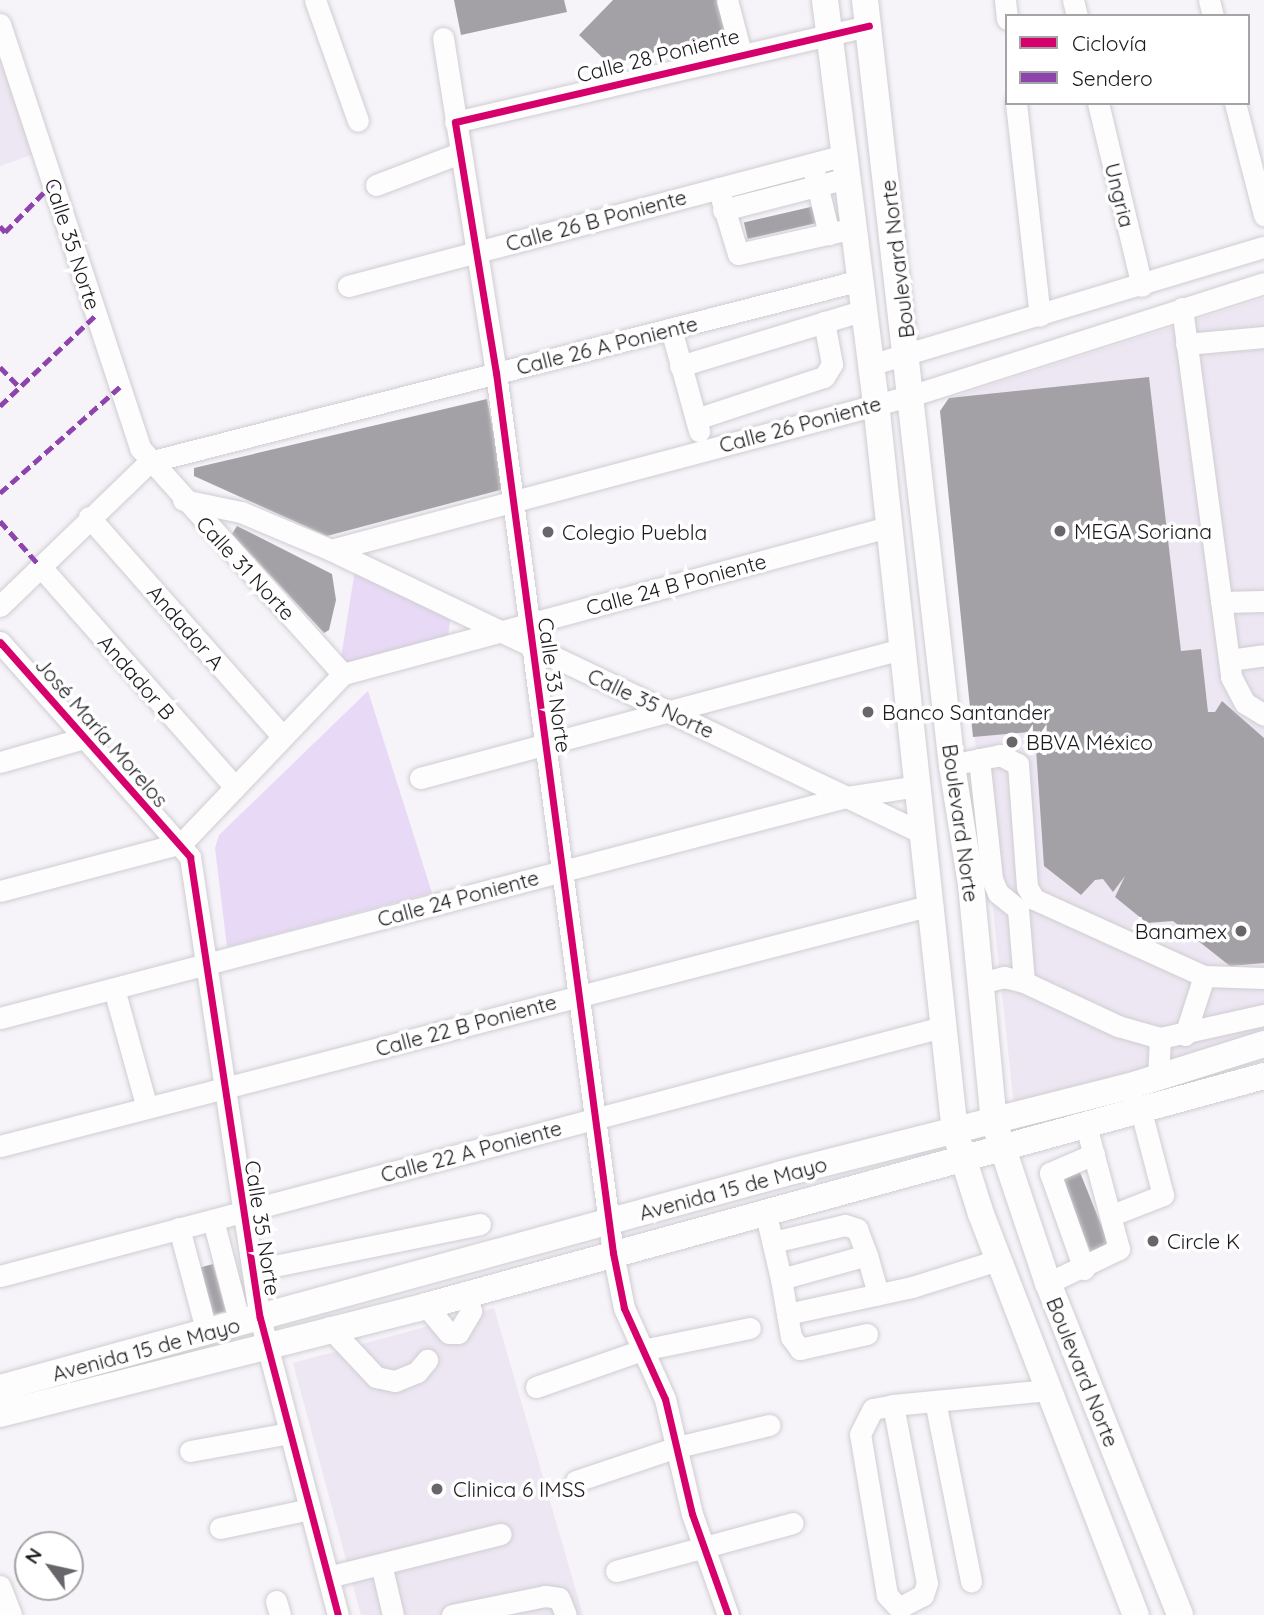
<!DOCTYPE html>
<meta charset="utf-8">
<style>
body{margin:0}
#map{position:relative;width:1264px;height:1615px;overflow:hidden;background:#f6f3f9;font-family:Quicksand,sans-serif}
div>[style]{position:absolute}
[style*='--x']{left:calc(var(--x)*1px);top:calc(var(--y)*1px);width:calc(var(--w)*1px);rotate:calc(var(--a)*1deg)}
.built>*{inset:0;background:#ede7f3}
.green>*{inset:0;background:#e8daf6}
.building>*{inset:0;background:#a4a1a6;transform-origin:0 0}
.roads{filter:drop-shadow(0 0 2px #cfcdd1) drop-shadow(0 0 2px #cfcdd1)}
.minor>*{height:21px;margin:-10.5px;padding:0 10.5px;transform-origin:10.5px;border-radius:10.5px;background:#fefdfe}
.major>*{height:26px;margin:-13px;padding:0 13px;transform-origin:13px;border-radius:13px;background:#fefdfe}
.quiet>*{height:5px;margin-top:-2.5px;transform-origin:0;background:repeating-linear-gradient(90deg,#8e44ad 0 10px,transparent 0 15px)}
.cycleway>*{height:7px;margin:-3.5px;padding:0 3.5px;transform-origin:3.5px;border-radius:3.5px;background:#d6006c}
.dots>*{width:19px;height:19px;translate:-50% -50%;box-sizing:border-box;border:4px solid #fff;border-radius:50%}
span{translate:-50% -50%;white-space:nowrap;text-align:center;line-height:1.15;-webkit-text-stroke:7px #fff;paint-order:stroke}
.street-label{font-size:21px;color:#1c1a1e}
.poi-label{font-size:21px;color:#1c1a1e}
.left{translate:0 -50%;text-align:left}
.right{translate:-100% -50%;text-align:right}
.legend{position:absolute;left:1005px;top:14px;width:245px;height:91px;box-sizing:border-box;background:#fff;border:2px solid #a4a3a5;margin:0;padding:9px 12px;list-style:none;font-size:21px;color:#1c1a1e}
.legend li{display:flex;align-items:center;gap:14px;height:35px}
.legend b{width:35px;border:2px solid #a4a3a5}
.north{position:absolute;left:14px;top:1531px;width:70px;height:70px;box-sizing:border-box;background:#fff;border:2px solid #a4a3a5;border-radius:50%;rotate:303deg;font-size:19px;font-weight:700;line-height:28px;text-align:center;color:#1c1a1e}
.north::after{content:'';display:block;margin:auto;width:24px;height:32px;background:#68666b;clip-path:polygon(50% 0,100% 100%,50% 72%,0 100%)}
</style>
<div id="map">
<div class="built">
<i style="clip-path:polygon(0 49px,34px 154px,0 166px)"></i>
<i style="clip-path:polygon(1264px 298px,1264px 1031px,1014px 1107px,940px 411px,949px 398px)"></i>
<i style="clip-path:polygon(494px 1308px,583px 1615px,361px 1615px,293px 1363px)"></i>
</div>
<div class="green">
<i style="clip-path:polygon(355px 570px,450px 620px,448px 638px,353px 665px,341px 658px)"></i>
<i style="clip-path:polygon(368px 691px,432px 893px,227px 947px,215px 848px,219px 835px)"></i>
</div>
<div class="building">
<i style="clip-path:polygon(454px 0,564px 0,567px 12px,461px 35px)"></i>
<i style="clip-path:polygon(613px 0,722px 0,731px 36px,609px 64px,579px 35px)"></i>
<i style="left:815px;top:206px;width:17px;height:73px;rotate:77deg"></i>
<i style="clip-path:polygon(1149px 377px,1181px 651px,1201px 649px,1208px 712px,1215px 712px,1222px 701px,1264px 738px,1264px 963px,1230px 966px,1173px 921px,1147px 923px,1115px 897px,1125px 876px,1113px 892px,1103px 879px,1095px 880px,1081px 895px,1044px 866px,1036px 749px,1042px 748px,1040px 731px,973px 737px,940px 411px,949px 398px)"></i>
<i style="clip-path:polygon(487px 399px,504px 489px,327px 536px,194px 476px,194px 468px)"></i>
<i style="clip-path:polygon(237px 526px,332px 574px,336px 600px,329px 630px,324px 633px,232px 534px)"></i>
<i style="left:1079px;top:1170px;width:90px;height:20px;rotate:68deg"></i>
<i style="left:213px;top:1264px;width:49px;height:15px;rotate:75deg"></i>
</div>
<div class="roads">
<div class="minor">
<i style="--x:315;--y:0;--w:128;--a:70.4"></i>
<i style="--x:727;--y:0;--w:55;--a:75.2"></i>
<i style="--x:1005;--y:0;--w:19;--a:84"></i>
<i style="--x:1073;--y:0;--w:16;--a:76"></i>
<i style="--x:1209;--y:0;--w:16;--a:76"></i>
<i style="--x:0;--y:24;--w:447;--a:71.7"></i>
<i style="--x:140;--y:448;--w:304;--a:48.1"></i>
<i style="--x:443;--y:38;--w:339;--a:81"></i>
<i style="--x:496;--y:373;--w:888;--a:82.43"></i>
<i style="--x:613;--y:1253;--w:56;--a:78.7"></i>
<i style="--x:624;--y:1308;--w:100;--a:65.7"></i>
<i style="--x:665;--y:1399;--w:118;--a:76.8"></i>
<i style="--x:692;--y:1514;--w:107;--a:70.4"></i>
<i style="--x:1016;--y:103;--w:214;--a:83.6"></i>
<i style="--x:1098;--y:103;--w:188;--a:76.5"></i>
<i style="--x:1235;--y:103;--w:116;--a:75.5"></i>
<i style="--x:455;--y:122;--w:425;--a:-13.1"></i>
<i style="--x:814;--y:172;--w:64;--a:76.4"></i>
<i style="--x:376;--y:185;--w:90;--a:-20.9"></i>
<i style="--x:718;--y:188;--w:69;--a:73.1"></i>
<i style="--x:738;--y:254;--w:119;--a:-12.6"></i>
<i style="--x:723;--y:210;--w:129;--a:-14.4"></i>
<i style="--x:348;--y:286;--w:514;--a:-14.77"></i>
<i style="--x:1182;--y:308;--w:372;--a:82.4"></i>
<i style="--x:1231;--y:677;--w:30;--a:62"></i>
<i style="--x:1245;--y:703;--w:22;--a:32"></i>
<i style="--x:671;--y:329;--w:106;--a:74.6"></i>
<i style="--x:1186;--y:344;--w:78;--a:-5.1"></i>
<i style="--x:870;--y:365;--w:411;--a:-16.7"></i>
<i style="--x:680;--y:366;--w:192;--a:-16.9"></i>
<i style="--x:696;--y:419;--w:135;--a:-18.2"></i>
<i style="--x:824;--y:377;--w:15;--a:-58"></i>
<i style="--x:832;--y:364;--w:43;--a:-100.8"></i>
<i style="--x:183;--y:500;--w:59;--a:11.7"></i>
<i style="--x:241;--y:512;--w:98;--a:22.9"></i>
<i style="--x:331;--y:550;--w:657;--a:25.59"></i>
<i style="--x:89;--y:517;--w:293;--a:48.6"></i>
<i style="--x:331;--y:550;--w:602;--a:-14.91"></i>
<i style="--x:913;--y:395;--w:368;--a:-17.7"></i>
<i style="--x:40;--y:566;--w:295;--a:48.6"></i>
<i style="--x:1221;--y:602;--w:43;--a:-1.3"></i>
<i style="--x:0;--y:606;--w:207;--a:-44"></i>
<i style="--x:149;--y:462;--w:735;--a:-14.34"></i>
<i style="--x:0;--y:642;--w:287;--a:48.5"></i>
<i style="--x:190;--y:857;--w:466;--a:81.4"></i>
<i style="--x:260;--y:1318;--w:307;--a:75.3"></i>
<i style="--x:1230;--y:660;--w:34;--a:-8"></i>
<i style="--x:343;--y:674;--w:564;--a:-15.09"></i>
<i style="--x:979;--y:759;--w:121;--a:83.8"></i>
<i style="--x:992;--y:879;--w:15;--a:67"></i>
<i style="--x:998;--y:893;--w:26;--a:39"></i>
<i style="--x:1018;--y:909;--w:73;--a:85.3"></i>
<i style="--x:1024;--y:982;--w:104;--a:25.1"></i>
<i style="--x:1118;--y:1026;--w:44;--a:15.9"></i>
<i style="--x:1160;--y:1038;--w:107;--a:-12.5"></i>
<i style="--x:0;--y:762;--w:87;--a:-15.9"></i>
<i style="--x:965;--y:762;--w:36;--a:-11"></i>
<i style="--x:1000;--y:755;--w:20;--a:27"></i>
<i style="--x:1018;--y:764;--w:123;--a:85.8"></i>
<i style="--x:1027;--y:887;--w:14;--a:60"></i>
<i style="--x:1034;--y:899;--w:187;--a:24.4"></i>
<i style="--x:1204;--y:976;--w:60;--a:1.9"></i>
<i style="--x:420;--y:778;--w:499;--a:-15"></i>
<i style="--x:0;--y:891;--w:188;--a:-14.8"></i>
<i style="--x:182;--y:843;--w:233;--a:-46.4"></i>
<i style="--x:980;--y:983;--w:25;--a:-14"></i>
<i style="--x:1004;--y:977;--w:21;--a:14"></i>
<i style="--x:114;--y:989;--w:123;--a:74.5"></i>
<i style="--x:0;--y:1018;--w:874;--a:-14.64"></i>
<i style="--x:846;--y:797;--w:73;--a:-8.7"></i>
<i style="--x:1185;--y:1035;--w:62;--a:-72.1"></i>
<i style="--x:1158;--y:1078;--w:40;--a:-87.1"></i>
<i style="--x:0;--y:1146;--w:963;--a:-14.5"></i>
<i style="--x:766;--y:1215;--w:66;--a:76.8"></i>
<i style="--x:1112;--y:1215;--w:55;--a:-21.4"></i>
<i style="--x:1163;--y:1195;--w:87;--a:-104.7"></i>
<i style="--x:213;--y:1220;--w:107;--a:75.4"></i>
<i style="--x:179;--y:1228;--w:109;--a:75.1"></i>
<i style="--x:773;--y:1242;--w:74;--a:-13.3"></i>
<i style="--x:845;--y:1225;--w:13;--a:18"></i>
<i style="--x:857;--y:1229;--w:28;--a:69"></i>
<i style="--x:279;--y:1265;--w:205;--a:-11.5"></i>
<i style="--x:1084;--y:1269;--w:102;--a:-109.5"></i>
<i style="--x:1050;--y:1173;--w:48;--a:-23.4"></i>
<i style="--x:0;--y:1276;--w:974;--a:-14.81"></i>
<i style="--x:1048;--y:1283;--w:79;--a:-25.6"></i>
<i style="--x:1119;--y:1249;--w:127;--a:-105"></i>
<i style="--x:426;--y:1306;--w:35;--a:50"></i>
<i style="--x:449;--y:1333;--w:9;--a:0"></i>
<i style="--x:458;--y:1333;--w:26;--a:-59"></i>
<i style="--x:787;--y:1314;--w:128;--a:-12.2"></i>
<i style="--x:912;--y:1287;--w:90;--a:-17.4"></i>
<i style="--x:329;--y:1327;--w:69;--a:46.8"></i>
<i style="--x:376;--y:1377;--w:19;--a:12"></i>
<i style="--x:395;--y:1381;--w:24;--a:-22"></i>
<i style="--x:417;--y:1372;--w:16;--a:-50"></i>
<i style="--x:867;--y:1334;--w:69;--a:167.4"></i>
<i style="--x:800;--y:1349;--w:15;--a:-127"></i>
<i style="--x:791;--y:1337;--w:59;--a:-99.8"></i>
<i style="--x:781;--y:1279;--w:89;--a:-15.6"></i>
<i style="--x:867;--y:1255;--w:41;--a:74.2"></i>
<i style="--x:536;--y:1387;--w:112;--a:-19.2"></i>
<i style="--x:642;--y:1350;--w:110;--a:-11.5"></i>
<i style="--x:935;--y:1401;--w:184;--a:78.7"></i>
<i style="--x:893;--y:1405;--w:181;--a:79.2"></i>
<i style="--x:927;--y:1583;--w:13;--a:108"></i>
<i style="--x:923;--y:1595;--w:27;--a:152"></i>
<i style="--x:899;--y:1608;--w:18;--a:-133"></i>
<i style="--x:887;--y:1595;--w:163;--a:-99.5"></i>
<i style="--x:860;--y:1434;--w:28;--a:-63"></i>
<i style="--x:873;--y:1409;--w:20;--a:-11"></i>
<i style="--x:893;--y:1405;--w:156;--a:-5.5"></i>
<i style="--x:190;--y:1451;--w:102;--a:-10.2"></i>
<i style="--x:576;--y:1481;--w:107;--a:-18.6"></i>
<i style="--x:677;--y:1447;--w:95;--a:-13.4"></i>
<i style="--x:220;--y:1528;--w:92;--a:-11.9"></i>
<i style="--x:381;--y:1564;--w:52;--a:76.8"></i>
<i style="--x:616;--y:1571;--w:183;--a:-15.2"></i>
<i style="--x:328;--y:1577;--w:178;--a:-14"></i>
<i style="--x:0;--y:1586;--w:31;--a:69"></i>
<i style="--x:276;--y:1601;--w:15;--a:74"></i>
<i style="--x:452;--y:1615;--w:95;--a:-11.5"></i>
<i style="--x:545;--y:1596;--w:14;--a:8"></i>
<i style="--x:559;--y:1598;--w:18;--a:68"></i>
</div>
<div class="major">
<i style="--x:825;--y:0;--w:406;--a:82.8"></i>
<i style="--x:876;--y:403;--w:733;--a:83.82"></i>
<i style="--x:955;--y:1132;--w:86;--a:72.4"></i>
<i style="--x:981;--y:1214;--w:430;--a:68.9"></i>
<i style="--x:865;--y:0;--w:771;--a:83.52"></i>
<i style="--x:952;--y:766;--w:120;--a:80.9"></i>
<i style="--x:971;--y:884;--w:239;--a:84.5"></i>
<i style="--x:994;--y:1122;--w:170;--a:71.5"></i>
<i style="--x:1048;--y:1283;--w:357;--a:68.3"></i>
<i style="--x:0;--y:1388;--w:811;--a:-15.3"></i>
<i style="--x:782;--y:1174;--w:366;--a:-14.2"></i>
<i style="--x:1137;--y:1084;--w:133;--a:-17.5"></i>
<i style="--x:0;--y:1414;--w:439;--a:-14.2"></i>
<i style="--x:426;--y:1306;--w:869;--a:-15.35"></i>
</div>
</div>
<div class="quiet">
<i style="--x:0;--y:226;--w:8;--a:50"></i>
<i style="--x:5;--y:232;--w:69;--a:-45.6"></i>
<i style="--x:0;--y:367;--w:29;--a:46"></i>
<i style="--x:0;--y:406;--w:134;--a:-43.5"></i>
<i style="--x:0;--y:493;--w:160;--a:-41.5"></i>
<i style="--x:0;--y:521;--w:60;--a:48.4"></i>
</div>
<div class="cycleway">
<i style="--x:0;--y:642;--w:287;--a:48.5"></i>
<i style="--x:190;--y:857;--w:466;--a:81.4"></i>
<i style="--x:260;--y:1318;--w:307;--a:75.3"></i>
<i style="--x:728;--y:1615;--w:107;--a:-109.6"></i>
<i style="--x:692;--y:1514;--w:118;--a:-103.2"></i>
<i style="--x:665;--y:1399;--w:100;--a:-114.3"></i>
<i style="--x:624;--y:1308;--w:56;--a:-101.3"></i>
<i style="--x:613;--y:1253;--w:888;--a:-97.57"></i>
<i style="--x:496;--y:373;--w:254;--a:-99.3"></i>
<i style="--x:455;--y:122;--w:425;--a:-13.1"></i>
</div>
<div class="dots">
<i style="left:1060px;top:531px;background:#68666b"></i>
<i style="left:548px;top:532px;background:#68666b"></i>
<i style="left:868px;top:712px;background:#68666b"></i>
<i style="left:1012px;top:742px;background:#68666b"></i>
<i style="left:1241px;top:931px;background:#68666b"></i>
<i style="left:1153px;top:1241px;background:#68666b"></i>
<i style="left:437px;top:1489px;background:#68666b"></i>
</div>
<div class="street-label">
<span style="left:658px;top:55px;rotate:-14deg">Calle 28 Poniente</span>
<span style="left:1120px;top:195px;rotate:76deg">Ungria</span>
<span style="left:596px;top:220px;rotate:-15deg">Calle 26 B Poniente</span>
<span style="left:73px;top:244px;rotate:72deg">Calle 35 Norte</span>
<span style="left:897px;top:259px;rotate:-97deg">Boulevard Norte</span>
<span style="left:607px;top:345px;rotate:-14deg">Calle 26 A Poniente</span>
<span style="left:800px;top:424px;rotate:-15deg">Calle 26 Poniente</span>
<span style="left:246px;top:568px;rotate:47deg">Calle 31 Norte</span>
<span style="left:676px;top:584px;rotate:-15deg">Calle 24 B Poniente</span>
<span style="left:186px;top:627px;rotate:49deg">Andador A</span>
<span style="left:137px;top:677px;rotate:49deg">Andador B</span>
<span style="left:555px;top:685px;rotate:82deg">Calle 33 Norte</span>
<span style="left:651px;top:703px;rotate:25deg">Calle 35 Norte</span>
<span style="left:102px;top:732px;rotate:49deg">José María Morelos</span>
<span style="left:961px;top:823px;rotate:82deg">Boulevard Norte</span>
<span style="left:458px;top:898px;rotate:-15deg">Calle 24 Poniente</span>
<span style="left:466px;top:1025px;rotate:-15deg">Calle 22 B Poniente</span>
<span style="left:471px;top:1151px;rotate:-15deg">Calle 22 A Poniente</span>
<span style="left:733px;top:1188px;rotate:-15deg">Avenida 15 de Mayo</span>
<span style="left:263px;top:1228px;rotate:81deg">Calle 35 Norte</span>
<span style="left:146px;top:1349px;rotate:-15deg">Avenida 15 de Mayo</span>
<span style="left:1083px;top:1372px;rotate:68deg">Boulevard Norte</span>
</div>
<div class="poi-label">
<span class="left" style="left:1074px;top:531px">MEGA Soriana</span>
<span class="left" style="left:562px;top:532px">Colegio Puebla</span>
<span class="left" style="left:882px;top:712px">Banco Santander</span>
<span class="left" style="left:1026px;top:742px">BBVA México</span>
<span class="right" style="left:1227px;top:931px">Banamex</span>
<span class="left" style="left:1167px;top:1241px">Circle K</span>
<span class="left" style="left:453px;top:1489px">Clinica 6 IMSS</span>
</div>
<ul class="legend">
<li><b style="height:9px;background:#d6006c"></b>Ciclovía</li>
<li><b style="height:9px;background:#8e44ad"></b>Sendero</li>
</ul>
<div class="north">N</div>
</div>
